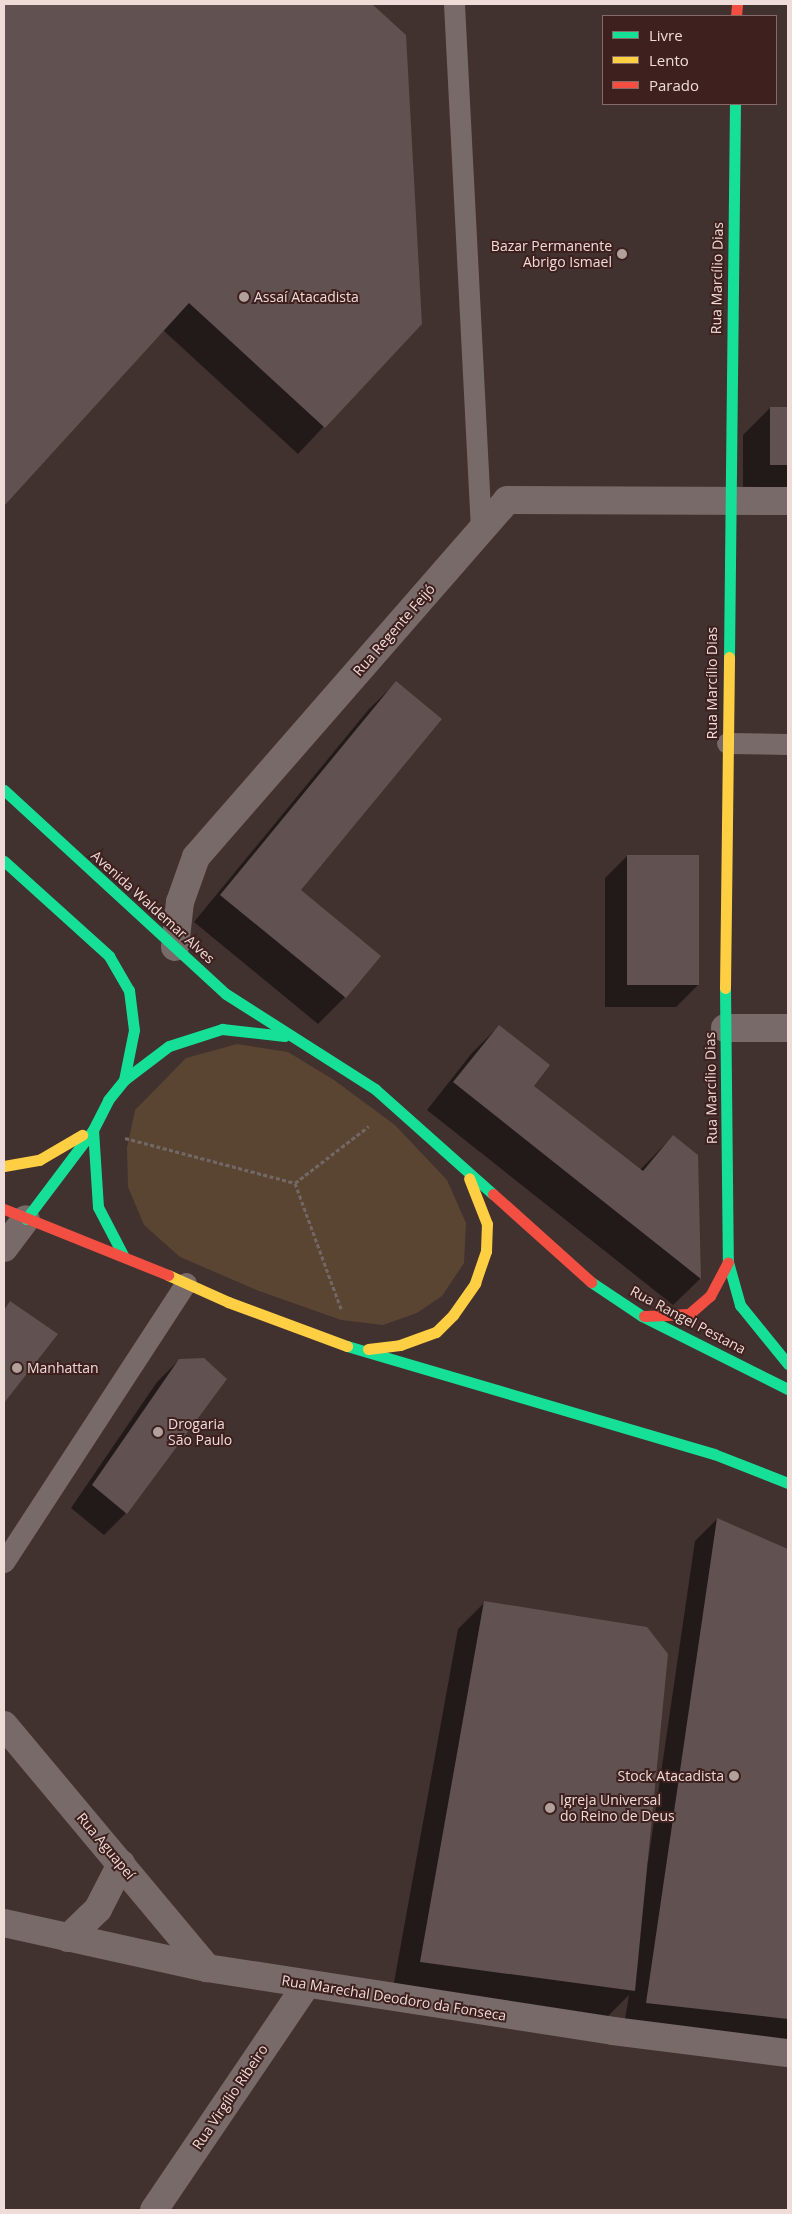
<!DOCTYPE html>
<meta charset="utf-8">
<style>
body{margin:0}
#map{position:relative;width:792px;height:2214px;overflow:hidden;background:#41312f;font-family:"Open Sans",sans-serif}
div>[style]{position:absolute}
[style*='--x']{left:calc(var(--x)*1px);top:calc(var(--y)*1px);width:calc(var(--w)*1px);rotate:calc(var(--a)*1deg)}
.green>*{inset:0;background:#5a4532}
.shadow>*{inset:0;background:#0007}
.building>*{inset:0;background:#615151;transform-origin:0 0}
.path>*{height:3px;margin-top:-1.5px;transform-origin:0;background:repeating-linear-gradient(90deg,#736766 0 4px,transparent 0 6.5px)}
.lane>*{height:21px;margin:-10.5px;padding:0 10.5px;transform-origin:10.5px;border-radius:10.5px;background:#776a68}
.street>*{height:28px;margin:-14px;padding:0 14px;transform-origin:14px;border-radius:14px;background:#776a68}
.fast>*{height:11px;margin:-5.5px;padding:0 5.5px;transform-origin:5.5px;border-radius:5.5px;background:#16e098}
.slow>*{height:11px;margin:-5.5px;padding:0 5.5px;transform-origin:5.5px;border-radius:5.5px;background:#ffcf43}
.jam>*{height:11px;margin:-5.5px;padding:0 5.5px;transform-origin:5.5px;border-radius:5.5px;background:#f24e42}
.dots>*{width:14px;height:14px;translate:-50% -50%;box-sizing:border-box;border:2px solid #3e211e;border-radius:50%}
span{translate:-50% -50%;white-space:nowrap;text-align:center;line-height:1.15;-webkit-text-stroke:4px #3e211e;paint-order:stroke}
.poi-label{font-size:14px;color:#efdbd8}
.right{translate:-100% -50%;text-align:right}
.left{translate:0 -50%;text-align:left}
.street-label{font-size:14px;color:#efdbd8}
.frame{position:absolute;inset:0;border:5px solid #efdbd8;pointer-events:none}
.legend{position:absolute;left:602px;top:15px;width:175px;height:90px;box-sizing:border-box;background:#3e211e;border:1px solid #856b68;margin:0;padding:6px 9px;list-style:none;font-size:15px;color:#efdbd8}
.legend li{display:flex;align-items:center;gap:10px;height:25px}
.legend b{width:25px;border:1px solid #856b68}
</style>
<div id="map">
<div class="green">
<i style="clip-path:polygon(237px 1044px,288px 1052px,334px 1080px,395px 1125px,447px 1180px,466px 1223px,464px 1263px,442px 1296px,417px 1313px,383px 1325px,341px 1320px,259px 1291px,180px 1257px,144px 1225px,128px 1187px,127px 1148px,135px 1110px,186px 1058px)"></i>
</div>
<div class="shadow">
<i style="clip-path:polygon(4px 4px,370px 4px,405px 35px,420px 323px,298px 454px,163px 330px,4px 504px)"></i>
<i style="clip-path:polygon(770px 408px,788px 408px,788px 492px,743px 491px,743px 435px)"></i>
<i style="clip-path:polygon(396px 683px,299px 891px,345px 997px,318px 1024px,194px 922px,369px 709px)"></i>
<i style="clip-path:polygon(627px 856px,698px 985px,676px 1007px,605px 1007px,605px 878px)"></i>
<i style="clip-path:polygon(499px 1026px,532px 1086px,640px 1170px,673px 1136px,697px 1155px,700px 1279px,673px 1305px,427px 1110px,472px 1053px)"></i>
<i style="clip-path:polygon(10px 1303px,56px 1335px,4px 1401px,4px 1309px)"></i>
<i style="clip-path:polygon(179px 1360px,225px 1379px,126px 1513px,104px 1535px,71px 1508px,157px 1382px)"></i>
<i style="clip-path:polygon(717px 1519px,788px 1551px,788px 2043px,624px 2025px,629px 1995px,607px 2017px,393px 1988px,458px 1629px,485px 1602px,648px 1862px,695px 1541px)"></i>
</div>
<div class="building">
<i style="clip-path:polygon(4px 4px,372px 4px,406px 35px,422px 324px,325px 428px,189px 303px,4px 506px)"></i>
<i style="left:770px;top:407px;width:18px;height:58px"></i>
<i style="clip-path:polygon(396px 681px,442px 719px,301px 890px,381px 956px,346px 998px,220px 895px)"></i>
<i style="left:627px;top:855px;width:72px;height:130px"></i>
<i style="clip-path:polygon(499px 1025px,550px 1065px,534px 1086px,643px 1171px,673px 1135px,698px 1155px,701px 1279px,453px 1082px)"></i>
<i style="clip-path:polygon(10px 1301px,58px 1334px,4px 1403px,4px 1310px)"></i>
<i style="clip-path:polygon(204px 1358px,227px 1379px,127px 1514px,92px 1485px,179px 1359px)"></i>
<i style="clip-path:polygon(717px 1518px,788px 1549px,788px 2019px,646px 2003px)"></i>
<i style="clip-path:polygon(484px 1601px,647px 1627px,668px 1654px,635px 1991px,420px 1962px)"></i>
</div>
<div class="path">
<i style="--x:125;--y:1138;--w:176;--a:14.8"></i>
<i style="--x:295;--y:1183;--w:93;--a:-37.6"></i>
<i style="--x:295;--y:1183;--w:134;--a:69.9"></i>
</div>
<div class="lane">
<i style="--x:454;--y:4;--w:527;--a:87.06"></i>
<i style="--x:727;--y:743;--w:61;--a:0.9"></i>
<i style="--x:4;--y:1562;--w:333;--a:-56.9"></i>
</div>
<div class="street">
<i style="--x:175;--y:947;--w:45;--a:-83.7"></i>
<i style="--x:180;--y:902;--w:48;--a:-70.4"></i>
<i style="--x:196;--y:857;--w:473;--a:-48.9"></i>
<i style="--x:507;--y:500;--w:281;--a:0.2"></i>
<i style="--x:725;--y:1028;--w:63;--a:0"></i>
<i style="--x:4;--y:1248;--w:36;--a:-53"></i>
<i style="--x:4;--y:1725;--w:317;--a:50.1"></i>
<i style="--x:4;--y:1923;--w:208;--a:12.5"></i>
<i style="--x:207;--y:1968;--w:411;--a:8.8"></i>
<i style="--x:613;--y:2031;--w:176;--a:7.2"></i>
<i style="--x:68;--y:1938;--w:42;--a:-44"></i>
<i style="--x:98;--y:1909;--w:51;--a:-62.9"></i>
<i style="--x:154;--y:2210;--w:273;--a:-55.9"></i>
</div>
<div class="fast">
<i style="--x:729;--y:657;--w:553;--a:-89.38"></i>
<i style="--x:4;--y:790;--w:301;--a:42.6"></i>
<i style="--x:226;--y:994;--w:177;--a:32.5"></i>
<i style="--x:375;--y:1089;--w:158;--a:41.7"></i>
<i style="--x:4;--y:861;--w:142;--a:42.1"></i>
<i style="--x:109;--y:956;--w:39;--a:60"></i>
<i style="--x:129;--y:990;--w:40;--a:82.9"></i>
<i style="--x:134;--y:1030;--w:51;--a:101.3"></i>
<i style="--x:725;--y:988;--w:274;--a:89.4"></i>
<i style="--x:728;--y:1262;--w:45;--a:74.4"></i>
<i style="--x:740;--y:1305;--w:76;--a:50.9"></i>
<i style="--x:26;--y:1219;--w:111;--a:-53"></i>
<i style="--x:123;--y:1255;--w:54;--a:-117.5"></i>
<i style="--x:98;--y:1207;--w:77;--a:-93.7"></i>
<i style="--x:93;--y:1130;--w:34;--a:-63"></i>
<i style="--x:108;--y:1100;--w:26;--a:-51"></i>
<i style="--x:124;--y:1080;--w:56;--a:-37.1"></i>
<i style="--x:169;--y:1046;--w:56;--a:-17.8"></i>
<i style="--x:222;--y:1029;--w:63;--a:6.3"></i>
<i style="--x:591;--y:1282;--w:61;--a:33.7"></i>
<i style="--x:642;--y:1316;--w:163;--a:26.6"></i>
<i style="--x:347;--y:1346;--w:383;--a:16.4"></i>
<i style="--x:714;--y:1454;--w:79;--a:21.4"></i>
</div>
<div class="slow">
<i style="--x:725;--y:988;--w:331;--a:-89.3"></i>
<i style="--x:4;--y:1166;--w:36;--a:-10"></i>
<i style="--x:39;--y:1160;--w:50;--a:-30.2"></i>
<i style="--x:168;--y:1275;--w:66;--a:24.2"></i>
<i style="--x:228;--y:1302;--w:127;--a:20.3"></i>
<i style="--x:368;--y:1349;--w:32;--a:-7"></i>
<i style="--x:400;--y:1345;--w:38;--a:-20"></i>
<i style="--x:436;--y:1332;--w:24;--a:-45"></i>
<i style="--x:453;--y:1315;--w:39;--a:-55"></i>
<i style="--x:475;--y:1283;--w:34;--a:-71"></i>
<i style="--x:486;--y:1251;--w:27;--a:-88"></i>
<i style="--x:487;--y:1224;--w:49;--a:-111.4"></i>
</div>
<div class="jam">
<i style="--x:736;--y:16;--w:12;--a:-85"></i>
<i style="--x:493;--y:1194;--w:132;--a:41.9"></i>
<i style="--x:4;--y:1209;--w:177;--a:21.9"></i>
<i style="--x:644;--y:1316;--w:45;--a:-2.5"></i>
<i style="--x:689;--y:1314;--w:28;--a:-41"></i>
<i style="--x:710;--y:1296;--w:38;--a:-62"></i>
</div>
<div class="dots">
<i style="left:622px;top:254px;background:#b2a09d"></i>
<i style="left:244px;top:297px;background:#b2a09d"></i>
<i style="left:17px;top:1368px;background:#b2a09d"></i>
<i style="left:158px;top:1432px;background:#b2a09d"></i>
<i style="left:734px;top:1776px;background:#b2a09d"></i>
<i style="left:550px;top:1808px;background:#b2a09d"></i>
</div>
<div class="poi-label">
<span class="right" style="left:612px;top:254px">Bazar Permanente<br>Abrigo Ismael</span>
<span class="left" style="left:254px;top:297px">Assaí Atacadista</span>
<span class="left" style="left:27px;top:1368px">Manhattan</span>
<span class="left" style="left:168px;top:1432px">Drogaria<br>São Paulo</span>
<span class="right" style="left:724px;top:1776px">Stock Atacadista</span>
<span class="left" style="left:560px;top:1808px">Igreja Universal<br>do Reino de Deus</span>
</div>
<div class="street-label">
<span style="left:717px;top:278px;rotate:-89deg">Rua Marcílio Dias</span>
<span style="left:394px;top:630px;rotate:-49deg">Rua Regente Feijó</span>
<span style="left:712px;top:683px;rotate:-90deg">Rua Marcílio Dias</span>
<span style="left:153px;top:907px;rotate:42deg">Avenida Waldemar Alves</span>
<span style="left:711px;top:1088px;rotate:-91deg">Rua Marcílio Dias</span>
<span style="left:688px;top:1320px;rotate:28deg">Rua Rangel Pestana</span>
<span style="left:106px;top:1846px;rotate:50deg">Rua Aguapeí</span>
<span style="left:394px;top:1998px;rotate:9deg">Rua Marechal Deodoro da Fonseca</span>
<span style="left:230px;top:2097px;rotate:-56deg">Rua Virgílio Ribeiro</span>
</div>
<div class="frame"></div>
<ul class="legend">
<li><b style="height:6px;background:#16e098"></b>Livre</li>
<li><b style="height:6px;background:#ffcf43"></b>Lento</li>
<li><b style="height:6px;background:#f24e42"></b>Parado</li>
</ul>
</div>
